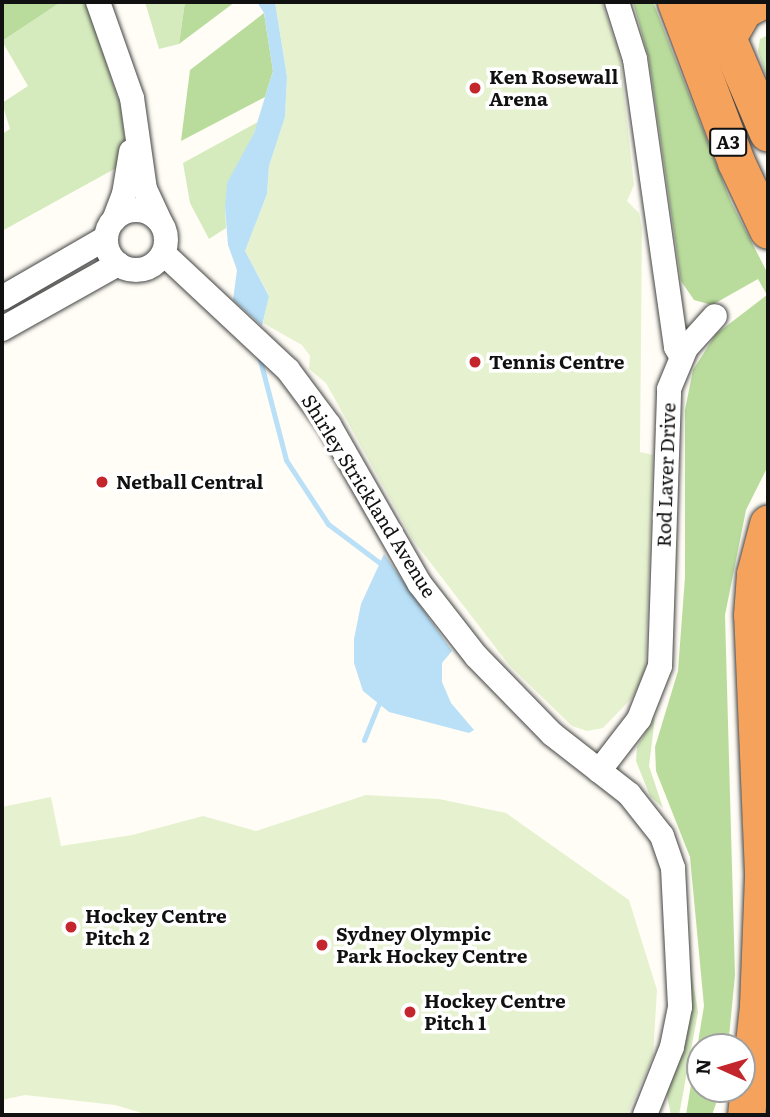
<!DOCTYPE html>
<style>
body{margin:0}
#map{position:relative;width:770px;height:1117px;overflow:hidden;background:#fffdf5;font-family:Literata,serif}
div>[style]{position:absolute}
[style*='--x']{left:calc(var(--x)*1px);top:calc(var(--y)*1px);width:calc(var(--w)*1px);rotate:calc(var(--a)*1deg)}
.green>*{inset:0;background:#d5ebbd}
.forest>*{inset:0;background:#b9dc9c}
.pitch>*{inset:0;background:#e6f2cf}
.water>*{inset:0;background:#b9e0f7}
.stream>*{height:5px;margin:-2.5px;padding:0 2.5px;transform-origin:2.5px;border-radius:2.5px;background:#b9e0f7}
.roads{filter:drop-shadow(0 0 2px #444) drop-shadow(0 0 2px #444)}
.minor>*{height:24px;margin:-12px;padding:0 12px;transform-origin:12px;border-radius:12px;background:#fff}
.minor>.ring{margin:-12px;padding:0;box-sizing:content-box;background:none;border:24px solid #fff;border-radius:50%}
.highway>*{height:37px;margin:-18.5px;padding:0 18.5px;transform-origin:18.5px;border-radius:18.5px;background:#f5a25d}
.dots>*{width:19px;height:19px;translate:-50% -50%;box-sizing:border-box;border:4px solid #fff;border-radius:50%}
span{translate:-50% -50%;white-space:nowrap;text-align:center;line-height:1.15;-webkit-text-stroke:7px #fff;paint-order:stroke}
.shield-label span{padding:2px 5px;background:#fff;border:2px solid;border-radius:5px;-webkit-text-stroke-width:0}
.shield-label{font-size:18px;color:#111;font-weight:700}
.poi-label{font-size:19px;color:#111;font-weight:700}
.left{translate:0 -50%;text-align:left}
.street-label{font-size:19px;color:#111}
.frame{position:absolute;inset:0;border:4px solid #111;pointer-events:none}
.north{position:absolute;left:686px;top:1033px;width:70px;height:70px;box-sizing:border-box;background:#fff;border:2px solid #a0a0a0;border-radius:50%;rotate:274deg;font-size:19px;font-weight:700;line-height:28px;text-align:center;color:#111}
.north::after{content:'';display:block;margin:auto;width:24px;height:32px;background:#c4262e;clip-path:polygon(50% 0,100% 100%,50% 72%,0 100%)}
</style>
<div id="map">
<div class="green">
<i style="clip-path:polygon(61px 2px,86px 2px,121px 108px,127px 162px,2px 231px,2px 134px,10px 129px,2px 103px,28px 86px,2px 41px)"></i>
<i style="clip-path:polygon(145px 2px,185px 2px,179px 44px,159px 49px)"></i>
<i style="clip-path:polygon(768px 35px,768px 82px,758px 51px,760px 39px)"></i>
<i style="clip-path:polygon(258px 122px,225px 208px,226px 228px,209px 239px,190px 203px,183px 163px)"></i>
<i style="clip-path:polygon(655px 717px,649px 766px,663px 808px,650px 796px,636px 761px,637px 747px)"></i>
<i style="clip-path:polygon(690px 964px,698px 1012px,679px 1115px,671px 1115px,666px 1091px)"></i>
</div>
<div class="forest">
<i style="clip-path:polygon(2px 2px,61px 2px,2px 41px)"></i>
<i style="clip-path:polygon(185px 2px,235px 2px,179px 44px)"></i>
<i style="clip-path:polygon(633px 2px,653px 2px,731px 202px,768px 274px,768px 466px,746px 510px,725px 615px,735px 975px,728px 1047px,700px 1047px,700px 1089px,721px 1089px,712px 1115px,686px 1115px,704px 1006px,690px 857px,656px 771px,655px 747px,678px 671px,685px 577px,685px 410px,693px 370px,716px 334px,767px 295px,758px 279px,712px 305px,694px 300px,681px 281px,649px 59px)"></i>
<i style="clip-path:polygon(264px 13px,273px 71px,265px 97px,181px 141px,190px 70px)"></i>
</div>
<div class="pitch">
<i style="clip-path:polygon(275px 2px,602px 2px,620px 58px,634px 185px,627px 201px,639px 213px,642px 229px,640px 452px,653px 455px,645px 674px,631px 699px,603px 728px,587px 731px,572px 726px,509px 665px,413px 540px,326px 383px,309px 369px,310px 356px,302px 345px,263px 323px,269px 295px,245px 251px,267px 194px,269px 166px,285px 117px,287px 77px)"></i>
<i style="clip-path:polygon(366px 795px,439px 799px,506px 813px,629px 900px,657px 990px,653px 1056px,627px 1115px,149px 1115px,115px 1105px,25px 1095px,2px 1100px,2px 807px,51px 797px,61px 846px,132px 835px,203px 816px,256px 831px)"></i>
</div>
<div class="water">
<i style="clip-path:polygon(257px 2px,275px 2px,287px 77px,285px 117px,269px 166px,267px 194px,245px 251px,269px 296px,262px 326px,233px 300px,237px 270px,228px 245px,225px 208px,227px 183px,254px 133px,273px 71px,264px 13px)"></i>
<i style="clip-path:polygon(384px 554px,452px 651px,442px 663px,442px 682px,451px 703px,474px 730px,469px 733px,389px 712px,363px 691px,354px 663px,354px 639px,361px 604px)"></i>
</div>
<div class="stream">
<i style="--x:259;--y:356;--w:107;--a:75.4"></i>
<i style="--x:286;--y:460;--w:77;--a:56.7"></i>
<i style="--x:328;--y:524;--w:65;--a:36.9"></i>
<i style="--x:364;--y:740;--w:40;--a:-68"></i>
</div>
<div class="roads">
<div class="minor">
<i style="--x:98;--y:2;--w:102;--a:70.5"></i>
<i style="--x:132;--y:98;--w:92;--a:81.9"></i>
<i style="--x:145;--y:189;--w:35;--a:65"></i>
<i style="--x:617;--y:2;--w:60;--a:72.5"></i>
<i style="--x:635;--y:59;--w:291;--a:81.9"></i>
<i style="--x:676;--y:347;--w:10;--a:61"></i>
<i class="ring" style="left:106px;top:210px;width:36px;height:36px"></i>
<i style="--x:114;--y:220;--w:28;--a:-69"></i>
<i style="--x:124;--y:194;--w:43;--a:-80.5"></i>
<i style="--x:164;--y:254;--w:170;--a:43.1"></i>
<i style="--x:288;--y:370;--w:69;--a:53.3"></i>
<i style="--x:329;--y:425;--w:182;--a:60.3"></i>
<i style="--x:419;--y:583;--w:93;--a:52"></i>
<i style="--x:476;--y:656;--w:109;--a:45.7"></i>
<i style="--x:552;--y:734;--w:98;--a:37.9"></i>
<i style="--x:629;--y:794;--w:53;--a:51.8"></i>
<i style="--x:662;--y:836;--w:34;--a:71"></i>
<i style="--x:673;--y:868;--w:139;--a:87.1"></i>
<i style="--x:680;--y:1007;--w:41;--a:101.3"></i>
<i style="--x:672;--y:1047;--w:73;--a:111.7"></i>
<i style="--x:2;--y:298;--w:120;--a:-30"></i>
<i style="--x:2;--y:329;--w:133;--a:-29.3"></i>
<i style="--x:599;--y:771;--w:66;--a:-52.4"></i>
<i style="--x:639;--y:719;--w:57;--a:-68.4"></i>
<i style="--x:660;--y:666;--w:277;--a:-88.1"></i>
<i style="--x:669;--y:389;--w:44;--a:-67.5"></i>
<i style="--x:686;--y:348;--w:43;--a:-47.8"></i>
</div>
<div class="highway">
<i style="--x:676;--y:2;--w:171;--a:69.4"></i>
<i style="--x:736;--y:162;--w:75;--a:64.8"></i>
<i style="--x:712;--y:2;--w:142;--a:66.9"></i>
<i style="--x:727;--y:38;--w:32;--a:-60"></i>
<i style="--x:743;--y:10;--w:17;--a:-28"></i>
<i style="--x:746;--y:1115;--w:110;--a:-83.7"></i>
<i style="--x:758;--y:1006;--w:133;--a:-87.8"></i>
<i style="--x:763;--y:873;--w:258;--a:-92.4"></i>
<i style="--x:752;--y:615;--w:41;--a:-85.8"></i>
<i style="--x:755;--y:574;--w:52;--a:-75.4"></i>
</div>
</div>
<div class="dots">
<i style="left:475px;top:88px;background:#c4262e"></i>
<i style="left:475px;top:362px;background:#c4262e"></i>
<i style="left:102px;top:482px;background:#c4262e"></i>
<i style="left:71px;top:927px;background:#c4262e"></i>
<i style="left:322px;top:945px;background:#c4262e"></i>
<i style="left:410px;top:1012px;background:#c4262e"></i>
</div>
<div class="shield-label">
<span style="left:728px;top:142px">A3</span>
</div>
<div class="poi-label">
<span class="left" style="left:489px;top:88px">Ken Rosewall<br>Arena</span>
<span class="left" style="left:489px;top:362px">Tennis Centre</span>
<span class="left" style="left:116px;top:482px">Netball Central</span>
<span class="left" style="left:85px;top:927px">Hockey Centre<br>Pitch 2</span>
<span class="left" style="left:336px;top:945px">Sydney Olympic<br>Park Hockey Centre</span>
<span class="left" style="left:424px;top:1012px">Hockey Centre<br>Pitch 1</span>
</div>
<div class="street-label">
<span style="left:666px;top:475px;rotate:-88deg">Rod Laver Drive</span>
<span style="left:369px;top:496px;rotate:58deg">Shirley Strickland Avenue</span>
</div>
<div class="frame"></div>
<div class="north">N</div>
</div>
